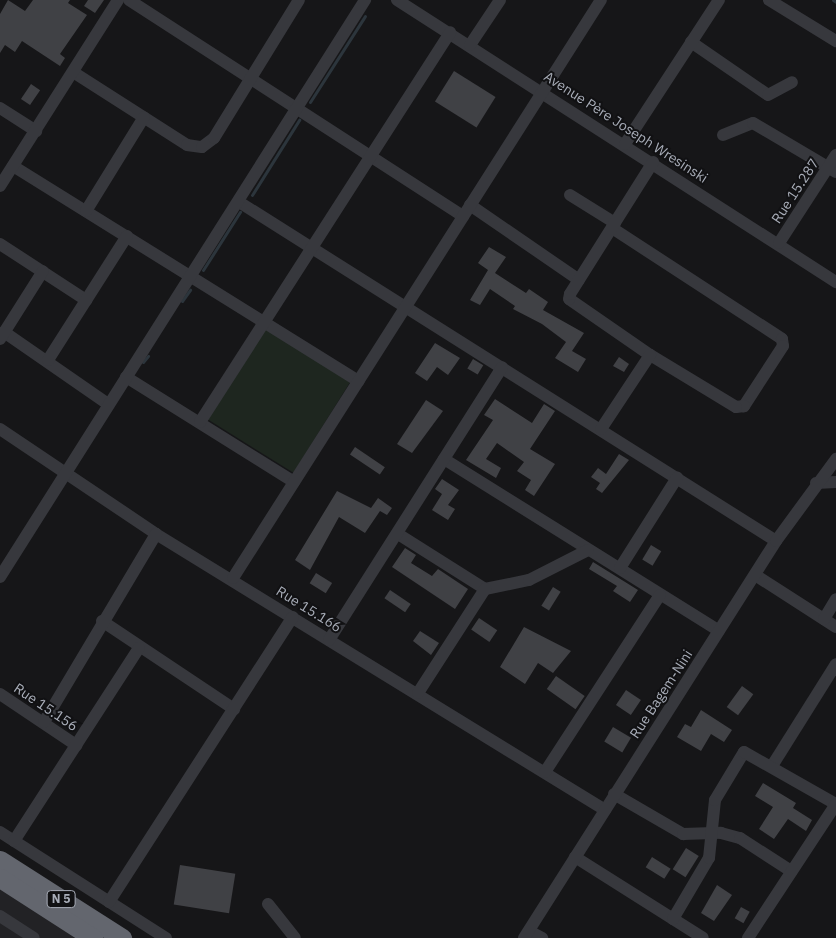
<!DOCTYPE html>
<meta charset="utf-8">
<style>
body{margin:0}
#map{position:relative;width:836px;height:938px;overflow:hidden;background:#161618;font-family:"IBM Plex Sans",sans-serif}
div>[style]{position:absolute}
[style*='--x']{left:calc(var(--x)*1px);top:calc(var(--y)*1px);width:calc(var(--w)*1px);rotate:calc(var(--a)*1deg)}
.built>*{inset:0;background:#222225}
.green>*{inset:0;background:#1e261f;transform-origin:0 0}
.stream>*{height:3px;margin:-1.5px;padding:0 1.5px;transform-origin:1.5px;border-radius:1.5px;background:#2c353c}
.building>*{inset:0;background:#404145;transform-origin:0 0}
.minor>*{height:12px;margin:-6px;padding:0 6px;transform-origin:6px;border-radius:6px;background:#37383d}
.highway>*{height:19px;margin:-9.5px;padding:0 9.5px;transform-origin:9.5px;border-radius:9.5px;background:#63666e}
span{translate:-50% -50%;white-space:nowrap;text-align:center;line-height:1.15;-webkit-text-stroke:4px #111113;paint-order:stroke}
.shield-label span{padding:1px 4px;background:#111113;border:1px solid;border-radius:4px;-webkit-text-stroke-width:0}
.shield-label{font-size:12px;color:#a8adb8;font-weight:700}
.street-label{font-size:14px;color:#a8adb8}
</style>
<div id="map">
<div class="built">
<i style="clip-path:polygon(0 878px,93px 938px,0 938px)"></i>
</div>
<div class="green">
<i style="left:262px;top:327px;width:104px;height:107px;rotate:32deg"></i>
</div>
<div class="stream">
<i style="--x:833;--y:0;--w:4;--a:34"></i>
<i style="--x:310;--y:102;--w:102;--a:-57.4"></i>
<i style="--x:252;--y:195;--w:89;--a:-57.9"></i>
<i style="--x:203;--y:270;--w:69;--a:-57.5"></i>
<i style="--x:182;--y:301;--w:14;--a:-54"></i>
<i style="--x:143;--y:362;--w:8;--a:-50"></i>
</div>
<div class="building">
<i style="clip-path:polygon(8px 0,25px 11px,33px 0,70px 0,68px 3px,87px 15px,60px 54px,65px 58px,60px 66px,22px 41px,15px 52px,5px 45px,0 53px,0 14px)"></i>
<i style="clip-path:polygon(88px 0,104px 0,95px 13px,84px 6px)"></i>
<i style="left:454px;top:71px;width:49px;height:36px;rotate:32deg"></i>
<i style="left:31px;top:84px;width:11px;height:18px;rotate:34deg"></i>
<i style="clip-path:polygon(489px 247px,506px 257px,495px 273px,526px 293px,529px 289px,548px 302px,543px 310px,584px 333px,572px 351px,586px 359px,578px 372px,555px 358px,566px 342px,542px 324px,513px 309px,515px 306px,490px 289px,480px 305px,470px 300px,488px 270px,478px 263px)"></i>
<i style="clip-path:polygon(435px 343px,460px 358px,448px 375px,437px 367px,427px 381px,415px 373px)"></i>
<i style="clip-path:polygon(619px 357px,629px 364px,624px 372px,613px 366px)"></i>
<i style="left:473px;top:359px;width:12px;height:11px;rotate:31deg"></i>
<i style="clip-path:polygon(495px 399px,532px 423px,544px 404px,555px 411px,530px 449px,555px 464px,534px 496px,525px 490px,531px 480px,517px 471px,524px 462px,497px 443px,486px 459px,501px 468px,496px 478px,466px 460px,493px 420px,484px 415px)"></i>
<i style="clip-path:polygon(426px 400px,443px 411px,412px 453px,397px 444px)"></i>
<i style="left:355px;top:447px;width:36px;height:9px;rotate:34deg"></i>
<i style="clip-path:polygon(619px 454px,629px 460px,602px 493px,596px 489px,600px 483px,591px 477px,598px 468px,606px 474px)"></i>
<i style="clip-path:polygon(442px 479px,459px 490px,448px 505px,455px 509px,448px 520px,432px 510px,442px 494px,435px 489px)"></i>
<i style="clip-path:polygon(337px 491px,371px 508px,378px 498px,392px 508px,387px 515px,380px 511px,365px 533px,339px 517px,310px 570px,295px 560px)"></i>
<i style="left:651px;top:545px;width:12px;height:17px;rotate:31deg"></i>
<i style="clip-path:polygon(405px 548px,416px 555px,411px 563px,432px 576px,438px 569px,468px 589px,455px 609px,392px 567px)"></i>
<i style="clip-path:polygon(593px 562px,638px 590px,630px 602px,613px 591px,617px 586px,589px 569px)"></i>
<i style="left:316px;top:573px;width:19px;height:12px;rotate:32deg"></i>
<i style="left:553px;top:587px;width:9px;height:22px;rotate:32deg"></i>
<i style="left:390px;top:590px;width:25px;height:10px;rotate:34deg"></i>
<i style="left:479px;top:618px;width:22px;height:14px;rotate:34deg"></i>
<i style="clip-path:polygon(524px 627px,571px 651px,553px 673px,538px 663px,525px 684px,500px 667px)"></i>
<i style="clip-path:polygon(420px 631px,439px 643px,431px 655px,413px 641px)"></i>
<i style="left:556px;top:676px;width:35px;height:16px;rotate:35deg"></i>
<i style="left:742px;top:686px;width:14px;height:26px;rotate:36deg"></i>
<i style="left:626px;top:690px;width:18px;height:18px;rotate:34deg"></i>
<i style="clip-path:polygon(701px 710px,732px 730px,724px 742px,711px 734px,701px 751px,677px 737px,685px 724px,691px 727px)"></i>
<i style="left:613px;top:727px;width:21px;height:17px;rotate:31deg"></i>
<i style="clip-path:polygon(763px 783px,796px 803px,793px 808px,812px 820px,806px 831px,788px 819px,774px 839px,759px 829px,773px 807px,755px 796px)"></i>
<i style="left:686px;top:848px;width:15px;height:25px;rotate:32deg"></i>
<i style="left:652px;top:857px;width:22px;height:12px;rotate:32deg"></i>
<i style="left:180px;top:865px;width:56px;height:40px;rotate:9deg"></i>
<i style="clip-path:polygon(717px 885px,732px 895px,714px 921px,701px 913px)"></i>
<i style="left:741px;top:907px;width:10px;height:13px;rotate:29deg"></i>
</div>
<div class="minor">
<i style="--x:129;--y:0;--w:398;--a:32.9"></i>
<i style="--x:397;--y:0;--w:522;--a:32.72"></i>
<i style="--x:769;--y:0;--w:79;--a:31.5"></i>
<i style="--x:691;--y:42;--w:93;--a:34.5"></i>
<i style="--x:768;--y:95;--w:27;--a:-28"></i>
<i style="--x:470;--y:45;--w:54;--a:-56.3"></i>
<i style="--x:73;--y:72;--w:135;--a:32.6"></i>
<i style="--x:187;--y:145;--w:15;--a:8"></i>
<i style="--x:202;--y:147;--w:15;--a:-37"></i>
<i style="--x:214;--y:138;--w:162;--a:-58.4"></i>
<i style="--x:0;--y:108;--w:43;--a:32.6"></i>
<i style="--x:723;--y:135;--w:32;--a:-22"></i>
<i style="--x:753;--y:123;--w:96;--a:30.6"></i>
<i style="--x:625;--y:144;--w:172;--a:-56.9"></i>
<i style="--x:13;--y:166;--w:407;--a:31.9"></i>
<i style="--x:0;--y:186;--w:220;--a:-57.6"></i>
<i style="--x:570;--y:195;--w:53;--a:31.9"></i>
<i style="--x:239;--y:202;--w:635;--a:32.26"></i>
<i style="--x:470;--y:205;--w:132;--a:34.5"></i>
<i style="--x:86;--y:211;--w:110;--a:-58.3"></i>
<i style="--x:612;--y:228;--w:203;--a:33.1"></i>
<i style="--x:782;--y:339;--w:7;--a:82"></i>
<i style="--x:783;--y:346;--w:72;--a:123"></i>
<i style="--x:744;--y:406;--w:8;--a:173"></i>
<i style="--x:736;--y:407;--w:100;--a:-148.8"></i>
<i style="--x:650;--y:355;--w:98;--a:-145.3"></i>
<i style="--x:569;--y:299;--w:5;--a:-79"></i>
<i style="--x:570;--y:294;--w:156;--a:-57.8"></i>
<i style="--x:779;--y:243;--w:105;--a:-57.1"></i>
<i style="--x:0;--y:244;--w:103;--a:33.1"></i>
<i style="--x:4;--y:332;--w:126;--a:34.7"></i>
<i style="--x:0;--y:339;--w:80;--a:-57.7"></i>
<i style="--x:48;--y:360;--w:147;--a:-57.5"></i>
<i style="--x:126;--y:377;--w:198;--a:32"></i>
<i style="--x:200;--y:422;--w:463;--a:-57.3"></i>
<i style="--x:0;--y:429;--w:188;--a:33.9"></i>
<i style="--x:156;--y:534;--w:527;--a:31.58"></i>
<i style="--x:601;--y:429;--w:89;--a:-56.5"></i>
<i style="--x:444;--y:459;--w:324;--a:32"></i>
<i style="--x:816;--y:483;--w:20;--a:-3"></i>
<i style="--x:398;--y:534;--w:103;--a:32.3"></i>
<i style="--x:485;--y:589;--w:45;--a:-11.6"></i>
<i style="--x:529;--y:580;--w:66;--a:-27"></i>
<i style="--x:620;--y:568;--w:107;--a:-57.7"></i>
<i style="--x:755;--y:575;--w:96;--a:32.7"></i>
<i style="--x:0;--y:577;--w:683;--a:-57.68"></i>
<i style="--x:233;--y:578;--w:685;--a:-57.52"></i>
<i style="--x:824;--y:619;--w:23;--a:-59"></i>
<i style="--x:102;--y:621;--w:159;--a:33.7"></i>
<i style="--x:329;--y:640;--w:323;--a:-57.6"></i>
<i style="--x:418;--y:693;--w:124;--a:-57.2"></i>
<i style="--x:0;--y:694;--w:92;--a:33.9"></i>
<i style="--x:44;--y:722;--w:219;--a:-59.2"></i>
<i style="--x:772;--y:766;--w:120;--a:-57.9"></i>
<i style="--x:545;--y:772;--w:211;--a:-57"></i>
<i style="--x:614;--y:794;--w:80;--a:30.1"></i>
<i style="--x:683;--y:834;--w:38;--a:-2"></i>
<i style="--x:721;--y:833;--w:20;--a:15"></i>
<i style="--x:740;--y:838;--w:61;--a:32.9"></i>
<i style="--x:0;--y:832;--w:197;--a:32.6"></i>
<i style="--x:14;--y:841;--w:230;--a:-57.1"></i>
<i style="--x:575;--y:857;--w:151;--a:32.3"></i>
<i style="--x:109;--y:902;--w:339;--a:-57.2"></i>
<i style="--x:268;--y:904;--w:43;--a:51.5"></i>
<i style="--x:0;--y:916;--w:40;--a:32.9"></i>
<i style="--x:673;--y:919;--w:71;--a:-59.5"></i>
<i style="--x:709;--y:858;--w:58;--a:-84.1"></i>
<i style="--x:715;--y:800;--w:56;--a:-58.9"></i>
<i style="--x:744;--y:752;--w:106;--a:29.5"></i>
<i style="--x:529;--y:931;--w:15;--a:28"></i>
<i style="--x:524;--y:938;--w:470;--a:-57.6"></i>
<i style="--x:776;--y:541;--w:102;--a:-53.8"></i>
<i style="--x:748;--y:938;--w:160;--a:-56.7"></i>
</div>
<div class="highway">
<i style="--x:0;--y:860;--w:145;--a:32.6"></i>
<i style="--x:0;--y:878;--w:111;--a:32.8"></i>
</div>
<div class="shield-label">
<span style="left:61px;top:899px">N 5</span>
</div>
<div class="street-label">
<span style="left:626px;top:127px;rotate:33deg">Avenue Père Joseph Wresinski</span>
<span style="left:795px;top:191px;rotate:-57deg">Rue 15.287</span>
<span style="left:309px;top:609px;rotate:32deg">Rue 15.166</span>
<span style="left:661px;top:694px;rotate:-57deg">Rue Bagem-Nini</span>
<span style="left:46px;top:707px;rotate:34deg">Rue 15.156</span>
</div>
</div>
